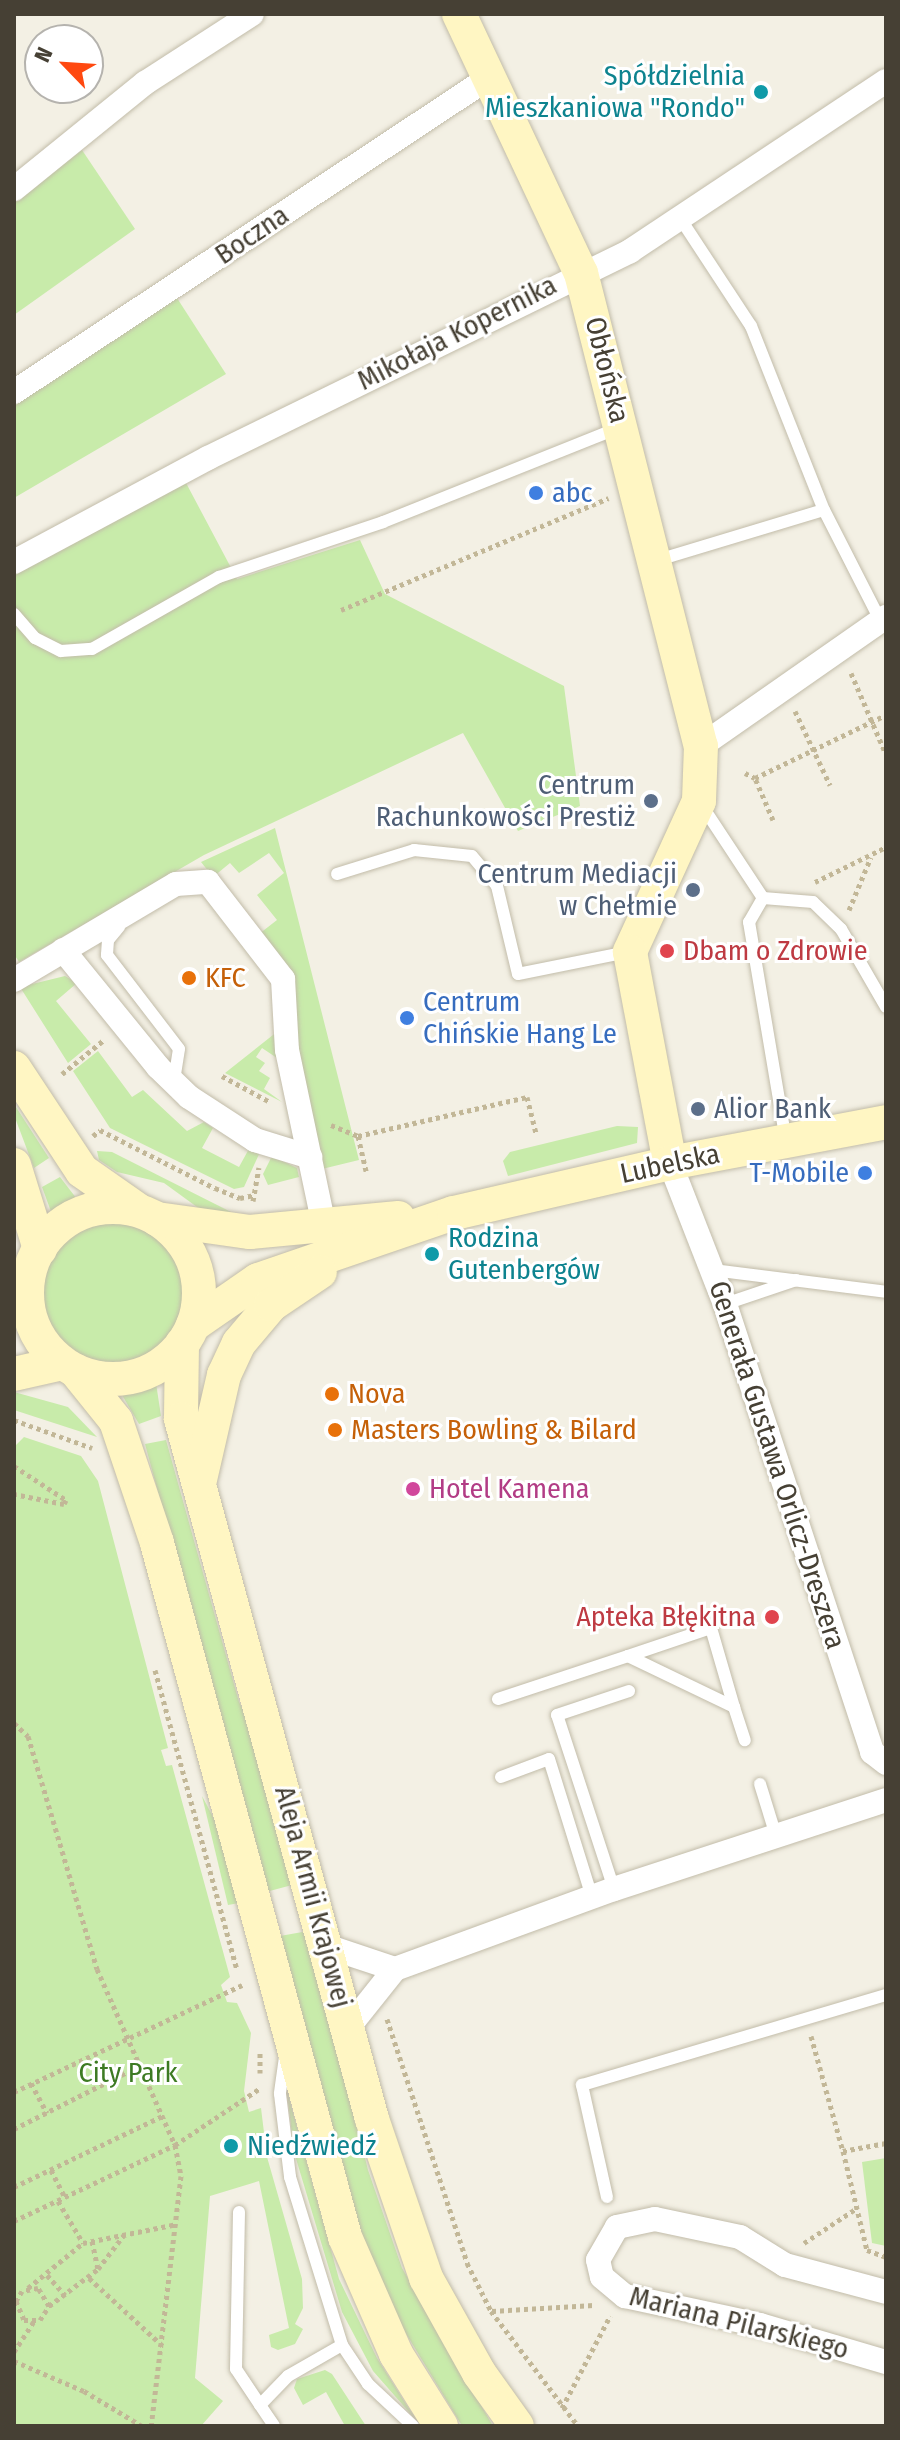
<!DOCTYPE html>
<meta charset="utf-8">
<style>
body{margin:0}
#map{position:relative;width:900px;height:2440px;overflow:hidden;background:#f3f0e4;font-family:"Fira Sans Condensed",sans-serif}
div>[style]{position:absolute}
[style*='--x']{left:calc(var(--x)*1px);top:calc(var(--y)*1px);width:calc(var(--w)*1px);rotate:calc(var(--a)*1deg)}
.green>*{inset:0;background:#c8ebaa}
.round{border-radius:50%}
.path>*{height:5px;margin-top:-2.5px;transform-origin:0;background:repeating-linear-gradient(90deg,#c2b797 0 4px,transparent 0 8px)}
.roads{filter:drop-shadow(0 0 2px #c2bca9) drop-shadow(0 0 2px #c2bca9)}
.lane>*{height:12px;margin:-6px;padding:0 6px;transform-origin:6px;border-radius:6px;background:#fff}
.street>*{height:24px;margin:-12px;padding:0 12px;transform-origin:12px;border-radius:12px;background:#fff}
.secondary>*{height:34px;margin:-17px;padding:0 17px;transform-origin:17px;border-radius:17px;background:#fff6c3}
.secondary>.ring{margin:-17px;padding:0;box-sizing:content-box;background:none;border:34px solid #fff6c3;border-radius:50%}
.dots>*{width:22px;height:22px;translate:-50% -50%;box-sizing:border-box;border:4px solid #fff;border-radius:50%}
span{translate:-50% -50%;white-space:nowrap;text-align:center;line-height:1.15;-webkit-text-stroke:6px #fff;paint-order:stroke}
.culture-label{font-size:28px;color:#0d838f}
.right{translate:-100% -50%;text-align:right}
.left{translate:0 -50%;text-align:left}
.street-label{font-size:28px;color:#464034}
.shop-label{font-size:28px;color:#366cbe}
.service-label{font-size:28px;color:#4e5e75}
.health-label{font-size:28px;color:#be3a42}
.food-label{font-size:28px;color:#c56008}
.hotel-label{font-size:28px;color:#b23c85}
.park-label{font-size:28px;color:#3d7b23}
.frame{position:absolute;inset:0;border:16px solid #464034;pointer-events:none}
.north{position:absolute;left:24px;top:24px;width:80px;height:80px;box-sizing:border-box;background:#fff;border:2px solid #b5b3ae;border-radius:50%;rotate:295deg;font-size:22px;font-weight:700;line-height:32px;text-align:center;color:#464034}
.north::after{content:'';display:block;margin:auto;width:28px;height:36px;background:#ff4910;clip-path:polygon(50% 0,100% 100%,50% 72%,0 100%)}
</style>
<div id="map">
<div class="green">
<i style="clip-path:polygon(82px 150px,135px 229px,14px 315px,14px 202px)"></i>
<i style="clip-path:polygon(177px 298px,226px 374px,14px 498px,14px 404px)"></i>
<i style="clip-path:polygon(185px 481px,237px 579px,360px 540px,385px 594px,564px 686px,580px 806px,518px 831px,463px 733px,204px 855px,19px 962px,14px 954px,14px 574px)"></i>
<i style="clip-path:polygon(275px 828px,359px 1160px,322px 1169px,259px 934px,277px 920px,257px 895px,284px 873px,269px 853px,239px 873px,230px 863px,213px 877px,201px 862px)"></i>
<i style="clip-path:polygon(65px 976px,77px 983px,56px 1001px,91px 1044px,68px 1063px,20px 987px)"></i>
<i style="clip-path:polygon(278px 1031px,283px 1062px,262px 1048px,256px 1057px,265px 1063px,259px 1071px,270px 1078px,264px 1089px,282px 1102px,225px 1073px)"></i>
<i style="clip-path:polygon(98px 1051px,132px 1097px,143px 1090px,187px 1131px,204px 1122px,213px 1128px,202px 1148px,239px 1167px,250px 1147px,260px 1152px,244px 1187px,234px 1189px,110px 1128px,73px 1071px)"></i>
<i style="clip-path:polygon(14px 1104px,49px 1158px,34px 1168px,14px 1115px)"></i>
<i style="clip-path:polygon(617px 1126px,638px 1127px,637px 1143px,508px 1176px,503px 1161px,510px 1152px)"></i>
<i style="clip-path:polygon(97px 1151px,112px 1152px,231px 1212px,208px 1215px,164px 1183px,117px 1172px,99px 1160px)"></i>
<i style="clip-path:polygon(272px 1156px,297px 1168px,299px 1177px,268px 1185px,263px 1174px)"></i>
<i style="clip-path:polygon(60px 1177px,80px 1203px,53px 1217px,42px 1187px)"></i>
<i class="round" style="left:41px;top:1223px;width:142px;height:142px"></i>
<i style="clip-path:polygon(156px 1383px,161px 1416px,139px 1424px,122px 1395px)"></i>
<i style="clip-path:polygon(14px 1392px,68px 1407px,97px 1437px,14px 1410px)"></i>
<i style="clip-path:polygon(24px 1437px,81px 1456px,98px 1481px,168px 1748px,161px 1750px,166px 1766px,172px 1765px,230px 1977px,221px 1985px,227px 2002px,237px 2003px,251px 2033px,244px 2091px,249px 2112px,261px 2108px,267px 2157px,302px 2279px,303px 2308px,295px 2324px,303px 2329px,295px 2344px,278px 2350px,271px 2347px,269px 2335px,289px 2328px,259px 2181px,210px 2196px,195px 2378px,223px 2401px,201px 2426px,14px 2426px,14px 1447px)"></i>
<i style="clip-path:polygon(166px 1440px,239px 1702px,255px 1733px,292px 1885px,266px 1892px,145px 1444px)"></i>
<i style="clip-path:polygon(202px 1796px,219px 1828px,239px 1903px,228px 1905px)"></i>
<i style="clip-path:polygon(308px 1931px,368px 2170px,402px 2268px,493px 2426px,462px 2426px,402px 2327px,371px 2260px,345px 2185px,280px 1936px)"></i>
<i style="clip-path:polygon(287px 2091px,339px 2279px,377px 2358px,416px 2420px,373px 2371px,342px 2312px,294px 2152px)"></i>
<i style="clip-path:polygon(886px 2158px,886px 2246px,872px 2243px,862px 2162px)"></i>
<i style="clip-path:polygon(325px 2370px,332px 2374px,366px 2426px,345px 2426px,326px 2392px,303px 2405px,294px 2388px,297px 2379px)"></i>
</div>
<div class="path">
<i style="--x:341;--y:610;--w:290;--a:-22.7"></i>
<i style="--x:851;--y:673;--w:86;--a:66.7"></i>
<i style="--x:795;--y:711;--w:82;--a:64.7"></i>
<i style="--x:745;--y:773;--w:11;--a:27"></i>
<i style="--x:773;--y:820;--w:46;--a:-113.2"></i>
<i style="--x:755;--y:778;--w:145;--a:-25.7"></i>
<i style="--x:815;--y:882;--w:79;--a:-26.2"></i>
<i style="--x:849;--y:910;--w:57;--a:-67.5"></i>
<i style="--x:62;--y:1074;--w:55;--a:-39.1"></i>
<i style="--x:222;--y:1076;--w:55;--a:28.4"></i>
<i style="--x:331;--y:1125;--w:29;--a:22"></i>
<i style="--x:358;--y:1136;--w:173;--a:-13"></i>
<i style="--x:527;--y:1097;--w:37;--a:76"></i>
<i style="--x:93;--y:1136;--w:9;--a:-41"></i>
<i style="--x:100;--y:1130;--w:129;--a:26.8"></i>
<i style="--x:215;--y:1188;--w:27;--a:22"></i>
<i style="--x:240;--y:1198;--w:14;--a:-12"></i>
<i style="--x:358;--y:1136;--w:36;--a:77"></i>
<i style="--x:253;--y:1201;--w:34;--a:-80"></i>
<i style="--x:14;--y:1420;--w:83;--a:19.7"></i>
<i style="--x:14;--y:1466;--w:62;--a:33.2"></i>
<i style="--x:66;--y:1500;--w:4;--a:117"></i>
<i style="--x:64;--y:1504;--w:51;--a:-168.7"></i>
<i style="--x:155;--y:1670;--w:310;--a:74.7"></i>
<i style="--x:14;--y:1723;--w:19;--a:43"></i>
<i style="--x:28;--y:1736;--w:243;--a:73.5"></i>
<i style="--x:97;--y:1969;--w:193;--a:66.1"></i>
<i style="--x:175;--y:2145;--w:32;--a:79"></i>
<i style="--x:181;--y:2176;--w:252;--a:96.8"></i>
<i style="--x:387;--y:2019;--w:257;--a:71.8"></i>
<i style="--x:467;--y:2263;--w:54;--a:63.4"></i>
<i style="--x:491;--y:2311;--w:144;--a:52.9"></i>
<i style="--x:811;--y:2036;--w:119;--a:74.5"></i>
<i style="--x:260;--y:2073;--w:21;--a:-90"></i>
<i style="--x:31;--y:2083;--w:34;--a:62"></i>
<i style="--x:14;--y:2092;--w:252;--a:-25.1"></i>
<i style="--x:14;--y:2129;--w:140;--a:-26.7"></i>
<i style="--x:886;--y:2143;--w:44;--a:169.5"></i>
<i style="--x:843;--y:2151;--w:102;--a:76.4"></i>
<i style="--x:867;--y:2250;--w:20;--a:20"></i>
<i style="--x:51;--y:2170;--w:30;--a:63"></i>
<i style="--x:14;--y:2187;--w:164;--a:-25.6"></i>
<i style="--x:58;--y:2201;--w:49;--a:59.2"></i>
<i style="--x:14;--y:2221;--w:178;--a:-25.3"></i>
<i style="--x:175;--y:2145;--w:101;--a:-33.7"></i>
<i style="--x:92;--y:2241;--w:29;--a:78"></i>
<i style="--x:804;--y:2243;--w:64;--a:-33.4"></i>
<i style="--x:47;--y:2275;--w:27;--a:48"></i>
<i style="--x:89;--y:2278;--w:102;--a:42.6"></i>
<i style="--x:28;--y:2288;--w:71;--a:-39.3"></i>
<i style="--x:83;--y:2243;--w:96;--a:-11.4"></i>
<i style="--x:49;--y:2306;--w:21;--a:-121"></i>
<i style="--x:38;--y:2288;--w:16;--a:169"></i>
<i style="--x:22;--y:2291;--w:12;--a:121"></i>
<i style="--x:16;--y:2301;--w:21;--a:67"></i>
<i style="--x:24;--y:2320;--w:16;--a:0"></i>
<i style="--x:40;--y:2320;--w:17;--a:-57"></i>
<i style="--x:49;--y:2306;--w:61;--a:-37.1"></i>
<i style="--x:98;--y:2269;--w:43;--a:-52.6"></i>
<i style="--x:492;--y:2311;--w:102;--a:-3.4"></i>
<i style="--x:14;--y:2352;--w:37;--a:-57"></i>
<i style="--x:14;--y:2361;--w:76;--a:23.2"></i>
<i style="--x:84;--y:2391;--w:68;--a:31.1"></i>
<i style="--x:562;--y:2408;--w:104;--a:-62.4"></i>
</div>
<div class="roads">
<div class="lane">
<i style="--x:680;--y:218;--w:129;--a:56.7"></i>
<i style="--x:751;--y:326;--w:198;--a:68.4"></i>
<i style="--x:824;--y:510;--w:123;--a:63"></i>
<i style="--x:658;--y:560;--w:173;--a:-16.8"></i>
<i style="--x:14;--y:614;--w:32;--a:49"></i>
<i style="--x:35;--y:638;--w:29;--a:27"></i>
<i style="--x:61;--y:651;--w:31;--a:-4"></i>
<i style="--x:92;--y:649;--w:146;--a:-29.6"></i>
<i style="--x:219;--y:577;--w:173;--a:-18.5"></i>
<i style="--x:383;--y:522;--w:253;--a:-21.8"></i>
<i style="--x:701;--y:804;--w:113;--a:56.6"></i>
<i style="--x:763;--y:898;--w:28;--a:120"></i>
<i style="--x:749;--y:922;--w:221;--a:80.4"></i>
<i style="--x:337;--y:874;--w:81;--a:-17.3"></i>
<i style="--x:414;--y:850;--w:58;--a:5.9"></i>
<i style="--x:472;--y:856;--w:39;--a:50"></i>
<i style="--x:497;--y:886;--w:90;--a:76.6"></i>
<i style="--x:518;--y:974;--w:111;--a:-11.4"></i>
<i style="--x:763;--y:898;--w:50;--a:4.6"></i>
<i style="--x:813;--y:902;--w:39;--a:44"></i>
<i style="--x:841;--y:929;--w:90;--a:60"></i>
<i style="--x:119;--y:927;--w:17;--a:130"></i>
<i style="--x:108;--y:940;--w:15;--a:94"></i>
<i style="--x:107;--y:955;--w:118;--a:52.5"></i>
<i style="--x:179;--y:1049;--w:33;--a:99"></i>
<i style="--x:713;--y:1270;--w:174;--a:7.2"></i>
<i style="--x:725;--y:1304;--w:75;--a:-18.7"></i>
<i style="--x:628;--y:1656;--w:88;--a:-18.6"></i>
<i style="--x:711;--y:1628;--w:82;--a:73.8"></i>
<i style="--x:498;--y:1699;--w:137;--a:-18.3"></i>
<i style="--x:628;--y:1656;--w:118;--a:25.7"></i>
<i style="--x:734;--y:1707;--w:35;--a:72"></i>
<i style="--x:501;--y:1777;--w:51;--a:-20.6"></i>
<i style="--x:549;--y:1759;--w:145;--a:72.7"></i>
<i style="--x:760;--y:1784;--w:54;--a:72.9"></i>
<i style="--x:614;--y:1889;--w:183;--a:-108.1"></i>
<i style="--x:557;--y:1715;--w:76;--a:-18.4"></i>
<i style="--x:285;--y:2057;--w:37;--a:98"></i>
<i style="--x:280;--y:2094;--w:84;--a:83.1"></i>
<i style="--x:290;--y:2177;--w:176;--a:72.8"></i>
<i style="--x:342;--y:2345;--w:47;--a:56.3"></i>
<i style="--x:368;--y:2384;--w:62;--a:43"></i>
<i style="--x:607;--y:2197;--w:115;--a:-102.6"></i>
<i style="--x:582;--y:2085;--w:317;--a:-16.5"></i>
<i style="--x:239;--y:2212;--w:157;--a:91.1"></i>
<i style="--x:236;--y:2369;--w:43;--a:56.3"></i>
<i style="--x:260;--y:2405;--w:40;--a:-46"></i>
<i style="--x:288;--y:2376;--w:62;--a:-29.9"></i>
<i style="--x:260;--y:2405;--w:25;--a:56"></i>
</div>
<div class="street">
<i style="--x:14;--y:189;--w:169;--a:-39"></i>
<i style="--x:145;--y:83;--w:127;--a:-32.8"></i>
<i style="--x:14;--y:392;--w:571;--a:-33.5"></i>
<i style="--x:14;--y:562;--w:220;--a:-28.2"></i>
<i style="--x:208;--y:458;--w:470;--a:-26.1"></i>
<i style="--x:630;--y:251;--w:307;--a:-33.6"></i>
<i style="--x:701;--y:746;--w:226;--a:-34.9"></i>
<i style="--x:63;--y:950;--w:151;--a:50.9"></i>
<i style="--x:158;--y:1067;--w:43;--a:44.1"></i>
<i style="--x:189;--y:1097;--w:79;--a:33.1"></i>
<i style="--x:255;--y:1140;--w:58;--a:17.2"></i>
<i style="--x:14;--y:980;--w:188;--a:-30.7"></i>
<i style="--x:176;--y:884;--w:32;--a:-4"></i>
<i style="--x:208;--y:882;--w:123;--a:52.3"></i>
<i style="--x:283;--y:979;--w:71;--a:86.8"></i>
<i style="--x:287;--y:1050;--w:179;--a:78.1"></i>
<i style="--x:670;--y:1163;--w:151;--a:68.7"></i>
<i style="--x:725;--y:1304;--w:472;--a:71.8"></i>
<i style="--x:872;--y:1752;--w:18;--a:38"></i>
<i style="--x:326;--y:1946;--w:73;--a:18.4"></i>
<i style="--x:395;--y:1969;--w:233;--a:-20.1"></i>
<i style="--x:614;--y:1889;--w:286;--a:-18.1"></i>
<i style="--x:348;--y:2028;--w:75;--a:-51.5"></i>
<i style="--x:886;--y:2292;--w:105;--a:-165"></i>
<i style="--x:785;--y:2265;--w:53;--a:-148.1"></i>
<i style="--x:740;--y:2237;--w:87;--a:-168"></i>
<i style="--x:655;--y:2219;--w:39;--a:168"></i>
<i style="--x:617;--y:2227;--w:38;--a:120"></i>
<i style="--x:598;--y:2260;--w:17;--a:77"></i>
<i style="--x:602;--y:2277;--w:30;--a:40"></i>
<i style="--x:625;--y:2296;--w:138;--a:12.1"></i>
<i style="--x:760;--y:2325;--w:131;--a:16.4"></i>
</div>
<div class="secondary">
<i style="--x:459;--y:14;--w:286;--a:64.8"></i>
<i style="--x:581;--y:273;--w:488;--a:75.8"></i>
<i style="--x:701;--y:746;--w:55;--a:92.1"></i>
<i style="--x:699;--y:801;--w:166;--a:114.6"></i>
<i style="--x:630;--y:952;--w:215;--a:79.3"></i>
<i style="--x:14;--y:1068;--w:123;--a:56.6"></i>
<i style="--x:82;--y:1171;--w:68;--a:34.9"></i>
<i style="--x:14;--y:1165;--w:88;--a:72.8"></i>
<i class="ring" style="left:27px;top:1207px;width:138px;height:138px"></i>
<i style="--x:157;--y:1219;--w:94;--a:8"></i>
<i style="--x:250;--y:1232;--w:149;--a:-5.4"></i>
<i style="--x:193;--y:1325;--w:79;--a:-34.7"></i>
<i style="--x:258;--y:1280;--w:207;--a:-18.9"></i>
<i style="--x:454;--y:1213;--w:222;--a:-13"></i>
<i style="--x:670;--y:1163;--w:220;--a:-10.7"></i>
<i style="--x:182;--y:1344;--w:75;--a:90.8"></i>
<i style="--x:181;--y:1419;--w:726;--a:74.74"></i>
<i style="--x:372;--y:2119;--w:168;--a:71.2"></i>
<i style="--x:426;--y:2278;--w:109;--a:60.8"></i>
<i style="--x:479;--y:2373;--w:65;--a:54.4"></i>
<i style="--x:76;--y:1371;--w:64;--a:51.3"></i>
<i style="--x:116;--y:1421;--w:129;--a:71.4"></i>
<i style="--x:157;--y:1543;--w:719;--a:74.84"></i>
<i style="--x:345;--y:2237;--w:128;--a:66.4"></i>
<i style="--x:396;--y:2354;--w:85;--a:58"></i>
<i style="--x:14;--y:1374;--w:49;--a:-12.9"></i>
<i style="--x:199;--y:1484;--w:112;--a:-77.1"></i>
<i style="--x:224;--y:1375;--w:35;--a:-65"></i>
<i style="--x:239;--y:1343;--w:50;--a:-49.9"></i>
<i style="--x:271;--y:1305;--w:59;--a:-34"></i>
</div>
</div>
<div class="dots">
<i style="left:761px;top:92px;background:#0f9aa8"></i>
<i style="left:536px;top:493px;background:#3f7fe0"></i>
<i style="left:651px;top:801px;background:#5c6f8a"></i>
<i style="left:693px;top:890px;background:#5c6f8a"></i>
<i style="left:667px;top:951px;background:#e0444e"></i>
<i style="left:189px;top:978px;background:#e8710a"></i>
<i style="left:407px;top:1018px;background:#3f7fe0"></i>
<i style="left:698px;top:1109px;background:#5c6f8a"></i>
<i style="left:865px;top:1173px;background:#3f7fe0"></i>
<i style="left:432px;top:1254px;background:#0f9aa8"></i>
<i style="left:332px;top:1394px;background:#e8710a"></i>
<i style="left:335px;top:1430px;background:#e8710a"></i>
<i style="left:413px;top:1489px;background:#d1479c"></i>
<i style="left:772px;top:1617px;background:#e0444e"></i>
<i style="left:231px;top:2146px;background:#0f9aa8"></i>
</div>
<div class="culture-label">
<span class="right" style="left:745px;top:92px">Spółdzielnia<br>Mieszkaniowa "Rondo"</span>
<span class="left" style="left:448px;top:1254px">Rodzina<br>Gutenbergów</span>
<span class="left" style="left:247px;top:2146px">Niedźwiedź</span>
</div>
<div class="street-label">
<span style="left:252px;top:235px;rotate:-34deg">Boczna</span>
<span style="left:457px;top:333px;rotate:-27deg">Mikołaja Kopernika</span>
<span style="left:607px;top:370px;rotate:76deg">Obłońska</span>
<span style="left:670px;top:1164px;rotate:-12deg">Lubelska</span>
<span style="left:777px;top:1465px;rotate:72deg">Generała Gustawa Orlicz-Dreszera</span>
<span style="left:313px;top:1897px;rotate:75deg">Aleja Armii Krajowej</span>
<span style="left:739px;top:2323px;rotate:14deg">Mariana Pilarskiego</span>
</div>
<div class="shop-label">
<span class="left" style="left:552px;top:493px">abc</span>
<span class="left" style="left:423px;top:1018px">Centrum<br>Chińskie Hang Le</span>
<span class="right" style="left:849px;top:1173px">T-Mobile</span>
</div>
<div class="service-label">
<span class="right" style="left:635px;top:801px">Centrum<br>Rachunkowości Prestiż</span>
<span class="right" style="left:677px;top:890px">Centrum Mediacji<br>w Chełmie</span>
<span class="left" style="left:714px;top:1109px">Alior Bank</span>
</div>
<div class="health-label">
<span class="left" style="left:683px;top:951px">Dbam o Zdrowie</span>
<span class="right" style="left:756px;top:1617px">Apteka Błękitna</span>
</div>
<div class="food-label">
<span class="left" style="left:205px;top:978px">KFC</span>
<span class="left" style="left:348px;top:1394px">Nova</span>
<span class="left" style="left:351px;top:1430px">Masters Bowling &amp; Bilard</span>
</div>
<div class="hotel-label">
<span class="left" style="left:429px;top:1489px">Hotel Kamena</span>
</div>
<div class="park-label">
<span style="left:128px;top:2073px">City Park</span>
</div>
<div class="frame"></div>
<div class="north">N</div>
</div>
